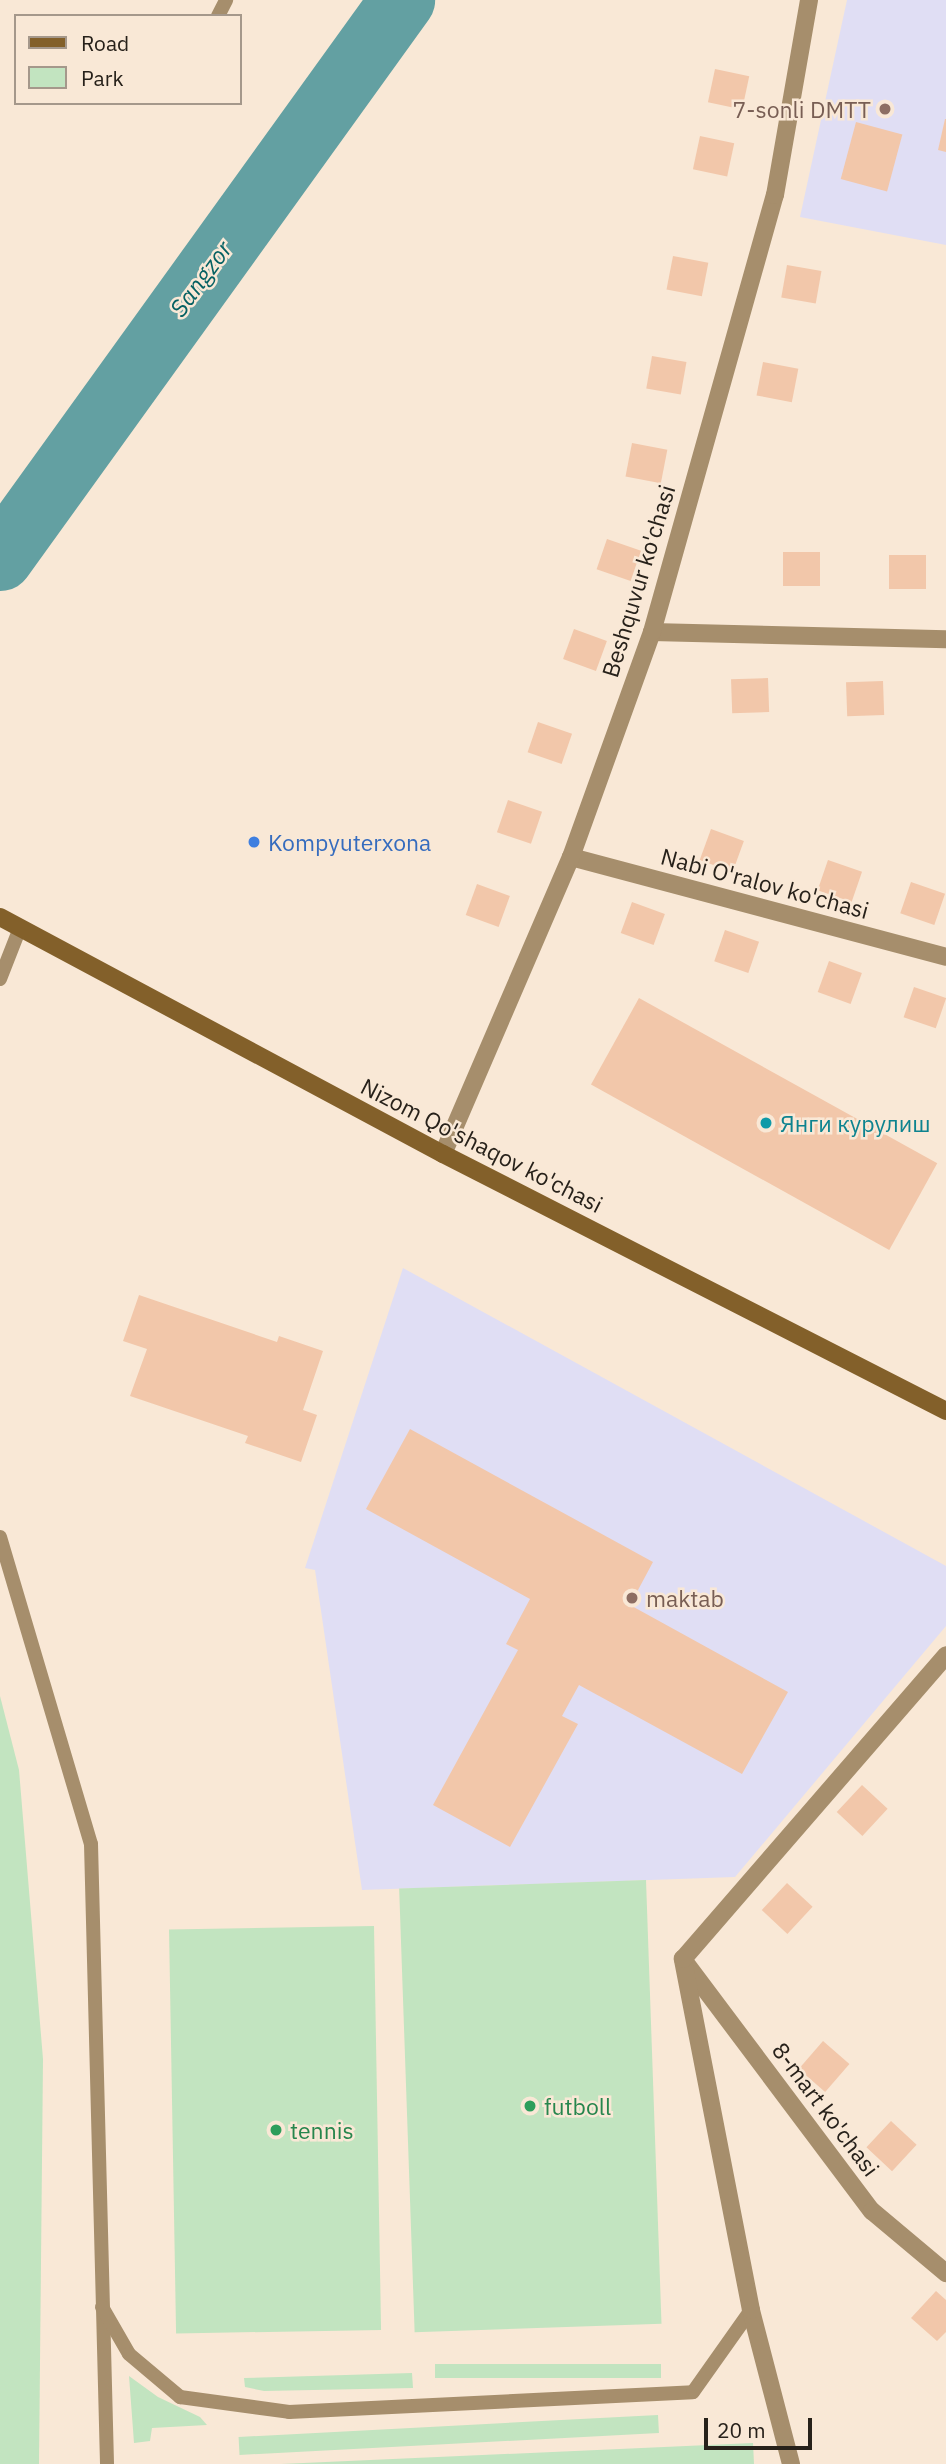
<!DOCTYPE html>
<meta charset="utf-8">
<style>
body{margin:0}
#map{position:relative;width:946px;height:2464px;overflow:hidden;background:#f9e8d6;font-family:"IBM Plex Sans",sans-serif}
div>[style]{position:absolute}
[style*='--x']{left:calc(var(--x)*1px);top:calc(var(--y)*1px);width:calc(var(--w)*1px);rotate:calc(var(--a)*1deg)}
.education>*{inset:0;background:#e0def4}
.green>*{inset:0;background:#c2e4c0;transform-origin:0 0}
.river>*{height:65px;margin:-32.5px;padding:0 32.5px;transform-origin:32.5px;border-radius:32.5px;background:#63a0a2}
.building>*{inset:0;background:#f2c7aa;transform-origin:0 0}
.lane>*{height:14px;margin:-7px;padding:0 7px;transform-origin:7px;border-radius:7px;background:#a68e6c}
.street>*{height:18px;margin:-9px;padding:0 9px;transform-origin:9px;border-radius:9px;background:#a68e6c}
.secondary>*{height:18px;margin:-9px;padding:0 9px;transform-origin:9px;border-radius:9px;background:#83602a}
.dots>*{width:19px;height:19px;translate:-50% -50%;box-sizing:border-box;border:4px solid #f9e8d6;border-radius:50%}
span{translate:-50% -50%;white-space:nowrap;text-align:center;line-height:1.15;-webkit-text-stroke:5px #f9e8d6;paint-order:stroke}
.education-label{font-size:23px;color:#785e54}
.right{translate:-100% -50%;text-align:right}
.left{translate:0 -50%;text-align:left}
.street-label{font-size:23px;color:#27211a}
.shop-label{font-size:23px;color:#366cbe}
.culture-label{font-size:23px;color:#0d838f}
.leisure-label{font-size:23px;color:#27864d}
.water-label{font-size:24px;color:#066163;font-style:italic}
.legend{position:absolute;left:14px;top:14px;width:228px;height:91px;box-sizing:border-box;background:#f9e8d6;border:2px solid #a5988b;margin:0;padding:9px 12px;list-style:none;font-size:21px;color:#27211a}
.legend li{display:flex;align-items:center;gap:14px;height:35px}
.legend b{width:35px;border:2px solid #a5988b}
.scale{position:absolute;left:704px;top:2418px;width:108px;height:32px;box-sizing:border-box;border:4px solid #27211a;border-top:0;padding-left:9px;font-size:21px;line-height:24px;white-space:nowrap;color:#27211a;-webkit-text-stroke:5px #f9e8d6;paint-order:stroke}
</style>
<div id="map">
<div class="education">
<i style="clip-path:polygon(847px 0,946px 0,946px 245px,800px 217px)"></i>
<i style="clip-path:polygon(403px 1268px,946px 1566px,946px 1626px,735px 1877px,362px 1890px,315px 1570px,305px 1568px)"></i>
</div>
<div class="green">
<i style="clip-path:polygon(0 1696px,19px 1770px,43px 2059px,39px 2464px,0 2464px)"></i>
<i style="left:646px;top:1880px;width:444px;height:247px;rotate:88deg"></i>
<i style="left:374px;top:1926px;width:404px;height:205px;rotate:89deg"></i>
<i style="left:661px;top:2364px;width:14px;height:226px;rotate:90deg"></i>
<i style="clip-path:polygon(412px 2373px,413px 2388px,264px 2391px,245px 2387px,244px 2378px)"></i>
<i style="clip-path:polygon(129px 2376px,158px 2397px,200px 2417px,207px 2425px,152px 2428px,150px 2441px,134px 2443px)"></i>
<i style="left:658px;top:2415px;width:18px;height:420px;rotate:87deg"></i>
<i style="clip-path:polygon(753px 2443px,754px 2464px,281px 2464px)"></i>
</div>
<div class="river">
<i style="--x:0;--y:558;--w:688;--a:-54.23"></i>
</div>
<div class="building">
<i style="left:715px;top:69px;width:35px;height:34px;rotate:12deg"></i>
<i style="clip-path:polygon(945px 119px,946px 119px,946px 152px,938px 150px)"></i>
<i style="left:856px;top:122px;width:48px;height:59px;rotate:15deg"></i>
<i style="left:700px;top:136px;width:35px;height:34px;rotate:12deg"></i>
<i style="left:673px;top:256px;width:36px;height:34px;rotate:11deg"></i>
<i style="left:787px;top:265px;width:35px;height:33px;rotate:10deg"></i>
<i style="left:652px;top:356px;width:35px;height:33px;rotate:10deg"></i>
<i style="left:763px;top:362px;width:36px;height:34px;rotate:11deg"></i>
<i style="left:632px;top:443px;width:36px;height:34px;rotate:11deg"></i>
<i style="left:607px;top:539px;width:36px;height:32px;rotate:19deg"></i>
<i style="left:820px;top:552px;width:34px;height:37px;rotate:90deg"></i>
<i style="left:926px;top:555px;width:34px;height:37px;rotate:90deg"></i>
<i style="left:574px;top:629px;width:35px;height:32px;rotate:20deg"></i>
<i style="left:768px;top:678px;width:34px;height:37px;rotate:88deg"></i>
<i style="left:883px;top:681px;width:34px;height:37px;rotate:88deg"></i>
<i style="left:538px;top:722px;width:36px;height:32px;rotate:19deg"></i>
<i style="left:508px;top:800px;width:36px;height:34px;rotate:19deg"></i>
<i style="left:711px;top:829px;width:35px;height:33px;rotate:20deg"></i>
<i style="left:828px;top:860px;width:36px;height:32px;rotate:19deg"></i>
<i style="left:911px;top:882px;width:36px;height:33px;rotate:19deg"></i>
<i style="left:477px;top:884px;width:35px;height:33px;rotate:20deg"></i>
<i style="left:632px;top:902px;width:35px;height:33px;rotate:20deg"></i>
<i style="left:725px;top:930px;width:36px;height:33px;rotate:19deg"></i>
<i style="left:829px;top:961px;width:35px;height:33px;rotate:20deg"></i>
<i style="left:914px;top:987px;width:34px;height:32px;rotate:19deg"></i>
<i style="left:639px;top:998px;width:341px;height:99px;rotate:29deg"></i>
<i style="clip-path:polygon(139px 1295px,277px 1342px,279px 1336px,323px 1351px,303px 1410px,317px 1415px,301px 1462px,245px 1443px,248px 1436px,130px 1396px,147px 1349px,123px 1341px)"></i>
<i style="clip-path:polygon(410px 1429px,653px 1562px,630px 1605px,788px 1692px,742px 1774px,579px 1685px,562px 1716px,578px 1724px,510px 1847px,433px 1805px,518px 1650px,506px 1644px,530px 1599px,366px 1509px)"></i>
<i style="left:862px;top:1785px;width:35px;height:37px;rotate:43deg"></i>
<i style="left:787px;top:1883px;width:35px;height:37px;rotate:43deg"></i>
<i style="left:823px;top:2041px;width:35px;height:37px;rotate:41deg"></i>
<i style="left:891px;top:2121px;width:35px;height:36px;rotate:43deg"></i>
<i style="clip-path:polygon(936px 2291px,946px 2300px,946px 2332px,937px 2341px,911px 2318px)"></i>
</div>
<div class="lane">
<i style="--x:218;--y:16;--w:18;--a:-63"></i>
<i style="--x:0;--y:979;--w:55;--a:-68.6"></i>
<i style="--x:0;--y:1537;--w:320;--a:73.5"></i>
<i style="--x:91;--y:1844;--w:620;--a:88.52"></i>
<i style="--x:102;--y:2307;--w:54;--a:60.1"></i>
<i style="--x:129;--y:2354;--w:67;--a:40.1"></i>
<i style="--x:180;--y:2397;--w:110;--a:7.8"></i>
<i style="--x:289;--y:2412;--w:404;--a:-2.8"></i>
<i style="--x:693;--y:2392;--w:100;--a:-54.7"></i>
</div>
<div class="street">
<i style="--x:652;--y:632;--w:294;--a:1.4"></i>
<i style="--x:571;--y:857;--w:388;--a:14.9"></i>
<i style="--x:443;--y:1154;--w:323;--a:-66.7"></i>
<i style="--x:571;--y:857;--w:239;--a:-70.2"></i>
<i style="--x:652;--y:632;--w:454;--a:-74.3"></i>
<i style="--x:775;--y:195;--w:198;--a:-80.1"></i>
<i style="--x:687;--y:1965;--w:308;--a:53.1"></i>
<i style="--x:872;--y:2211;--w:97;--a:40"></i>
<i style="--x:791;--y:2464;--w:159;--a:-104.6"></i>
<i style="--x:751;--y:2310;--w:358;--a:-101"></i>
<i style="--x:683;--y:1959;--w:402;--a:-49.1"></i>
</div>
<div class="secondary">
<i style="--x:0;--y:917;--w:502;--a:28.15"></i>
<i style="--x:443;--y:1154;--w:565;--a:27.06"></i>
</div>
<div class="dots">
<i style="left:885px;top:109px;background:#8d6e63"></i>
<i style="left:254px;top:842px;background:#3f7fe0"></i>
<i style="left:766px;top:1123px;background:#0f9aa8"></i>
<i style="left:632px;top:1598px;background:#8d6e63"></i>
<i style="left:530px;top:2106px;background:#2e9e5b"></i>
<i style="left:276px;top:2130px;background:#2e9e5b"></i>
</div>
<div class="education-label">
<span class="right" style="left:871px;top:109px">7-sonli DMTT</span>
<span class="left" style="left:646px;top:1598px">maktab</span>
</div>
<div class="street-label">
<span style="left:638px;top:581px;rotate:-73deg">Beshquvur ko'chasi</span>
<span style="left:765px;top:883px;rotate:15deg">Nabi O'ralov ko'chasi</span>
<span style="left:482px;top:1145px;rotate:27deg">Nizom Qo'shaqov ko'chasi</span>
<span style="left:826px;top:2109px;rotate:53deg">8-mart ko'chasi</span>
</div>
<div class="shop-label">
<span class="left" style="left:268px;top:842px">Kompyuterxona</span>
</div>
<div class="culture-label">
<span class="left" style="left:780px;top:1123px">Янги курулиш</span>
</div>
<div class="leisure-label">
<span class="left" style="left:544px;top:2106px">futboll</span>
<span class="left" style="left:290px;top:2130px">tennis</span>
</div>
<div class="water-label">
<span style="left:201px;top:279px;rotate:-54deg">Sangzor</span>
</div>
<ul class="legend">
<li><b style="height:9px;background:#83602a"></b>Road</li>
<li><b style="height:19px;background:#c2e4c0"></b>Park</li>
</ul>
<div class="scale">20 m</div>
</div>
